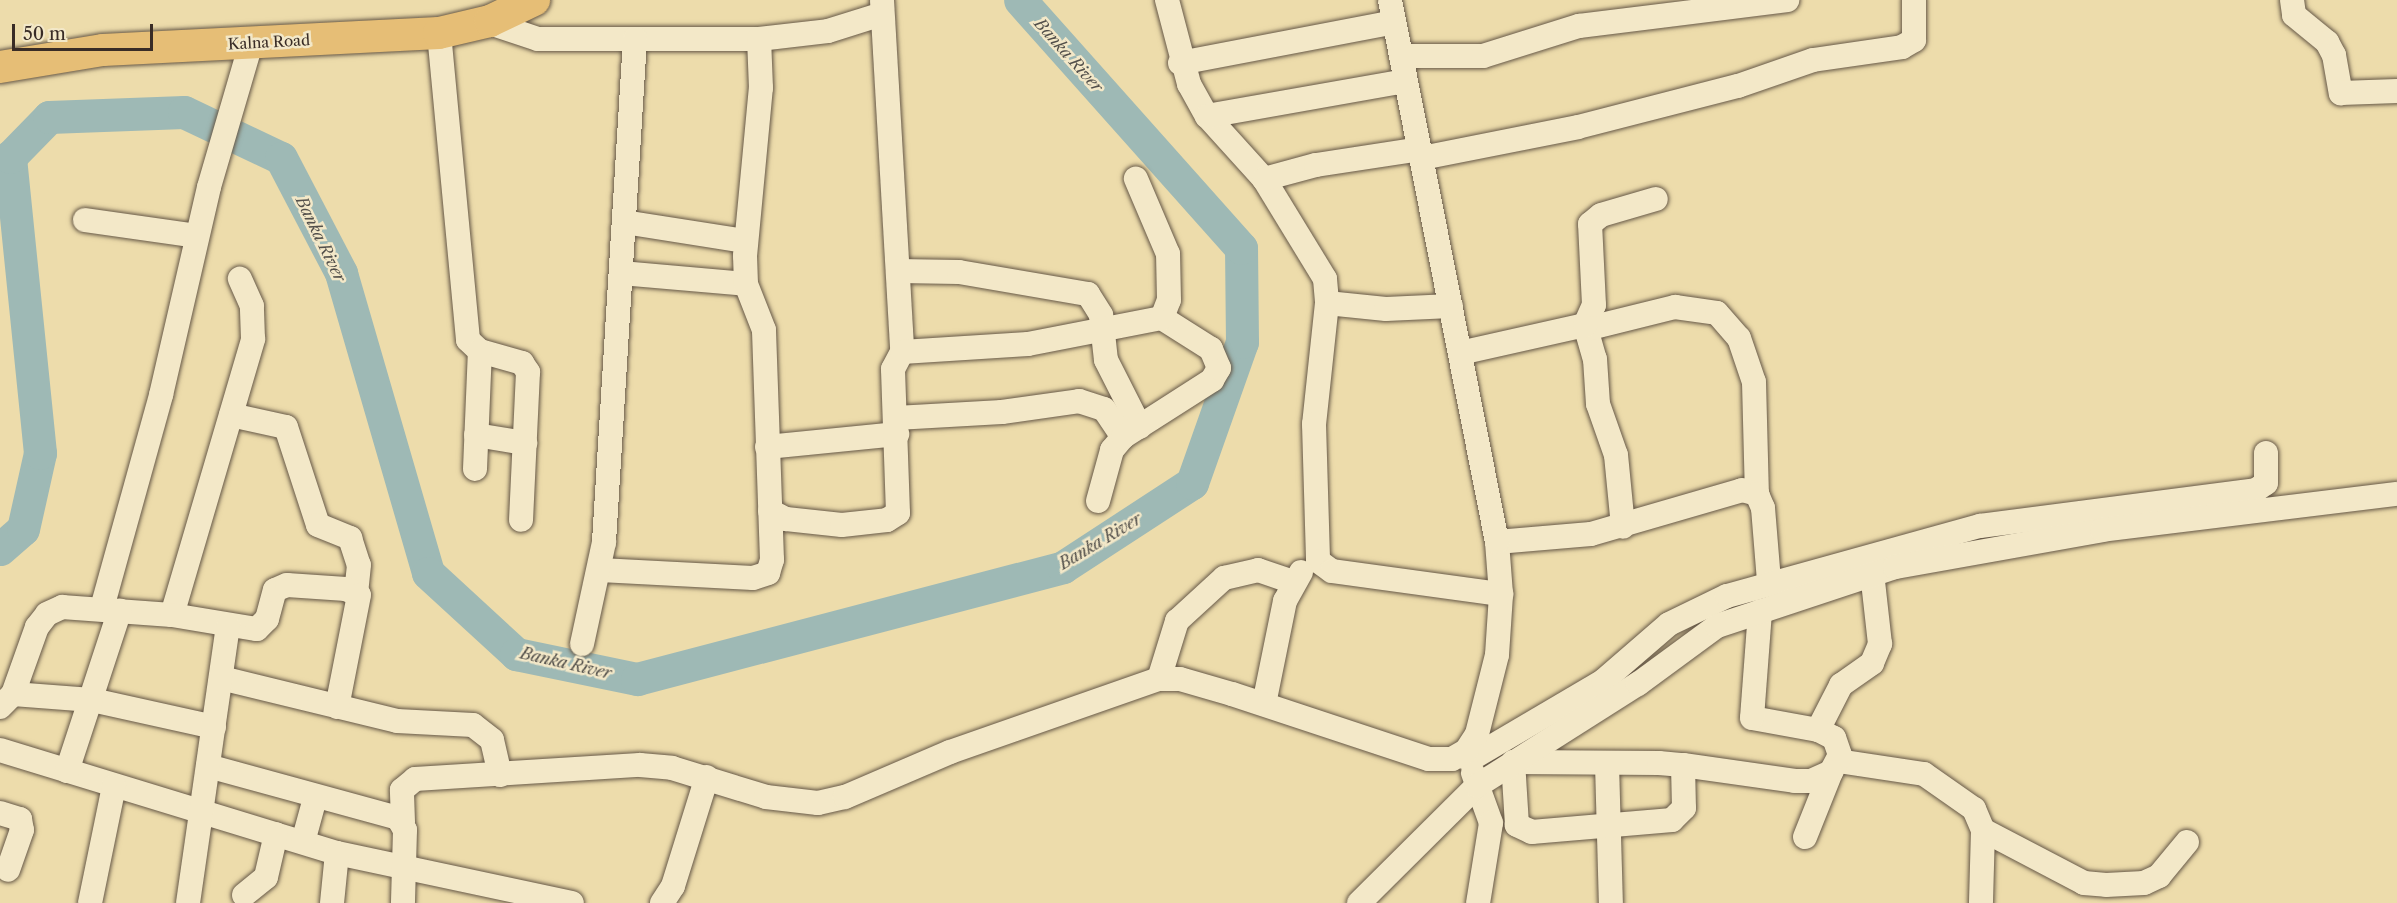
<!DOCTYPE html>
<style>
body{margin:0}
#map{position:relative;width:2397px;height:903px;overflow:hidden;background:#eddcab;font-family:"Libre Caslon Text",serif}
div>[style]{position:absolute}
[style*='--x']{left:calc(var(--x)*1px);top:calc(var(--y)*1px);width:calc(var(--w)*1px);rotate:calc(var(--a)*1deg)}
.river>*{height:33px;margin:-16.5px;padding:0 16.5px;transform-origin:16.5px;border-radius:16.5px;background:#9eb9b5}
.roads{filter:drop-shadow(0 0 2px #665847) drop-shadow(0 0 2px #665847)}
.minor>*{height:24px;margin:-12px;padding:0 12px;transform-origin:12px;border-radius:12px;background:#f3e8c8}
.major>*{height:32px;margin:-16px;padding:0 16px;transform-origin:16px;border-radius:16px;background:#e6be76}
span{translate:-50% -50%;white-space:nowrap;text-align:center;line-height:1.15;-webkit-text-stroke:5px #f3e8c8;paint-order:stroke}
.street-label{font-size:15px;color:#392c26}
.water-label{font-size:16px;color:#524f4a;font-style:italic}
.scale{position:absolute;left:12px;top:24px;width:141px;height:27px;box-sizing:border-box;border:3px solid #392c26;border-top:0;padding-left:8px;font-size:18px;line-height:21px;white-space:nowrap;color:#392c26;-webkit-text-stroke:4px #f3e8c8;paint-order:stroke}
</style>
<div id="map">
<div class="river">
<i style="--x:0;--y:549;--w:30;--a:-41"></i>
<i style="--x:23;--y:529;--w:78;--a:-77.4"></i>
<i style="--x:40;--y:453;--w:298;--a:-95.8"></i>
<i style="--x:10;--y:157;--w:56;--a:-45.7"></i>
<i style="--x:49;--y:117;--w:135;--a:-2.1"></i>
<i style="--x:184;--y:112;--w:107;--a:25.4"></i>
<i style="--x:281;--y:158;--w:130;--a:62.4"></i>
<i style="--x:341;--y:273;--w:312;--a:73.8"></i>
<i style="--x:428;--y:573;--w:120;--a:42.6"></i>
<i style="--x:516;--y:654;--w:124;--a:11.7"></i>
<i style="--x:637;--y:679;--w:440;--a:-14.7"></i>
<i style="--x:1063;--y:567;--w:154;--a:-33.1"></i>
<i style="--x:1192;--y:483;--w:150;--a:-70.5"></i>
<i style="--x:1242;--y:342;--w:94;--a:-90.6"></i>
<i style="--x:1241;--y:248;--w:332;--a:-131.7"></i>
</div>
<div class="roads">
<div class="minor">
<i style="--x:882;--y:0;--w:353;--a:86.7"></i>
<i style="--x:1167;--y:0;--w:87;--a:75.3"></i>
<i style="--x:1189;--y:84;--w:37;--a:61"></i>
<i style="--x:1207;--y:116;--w:85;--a:47.9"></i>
<i style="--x:1264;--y:179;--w:117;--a:58.6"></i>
<i style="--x:1325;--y:279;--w:24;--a:85"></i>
<i style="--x:1327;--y:303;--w:122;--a:96.1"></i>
<i style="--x:1314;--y:424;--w:137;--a:88.3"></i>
<i style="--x:1318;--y:561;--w:17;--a:36"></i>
<i style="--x:1332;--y:571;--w:171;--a:7.8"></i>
<i style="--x:2292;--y:0;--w:15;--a:82"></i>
<i style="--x:2294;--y:15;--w:43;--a:39.3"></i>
<i style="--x:2327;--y:42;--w:15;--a:62"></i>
<i style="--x:2334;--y:55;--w:39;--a:80"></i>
<i style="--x:2341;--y:93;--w:56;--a:-2"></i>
<i style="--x:487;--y:22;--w:54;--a:18.4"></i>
<i style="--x:538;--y:39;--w:221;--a:0"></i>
<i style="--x:759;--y:39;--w:69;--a:-6.6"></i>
<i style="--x:828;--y:31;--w:53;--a:-17.4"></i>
<i style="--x:439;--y:33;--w:308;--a:84.6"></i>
<i style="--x:468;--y:340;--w:16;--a:43"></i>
<i style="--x:480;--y:351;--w:44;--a:15.9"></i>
<i style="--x:522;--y:363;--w:11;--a:56"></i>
<i style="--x:528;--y:372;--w:148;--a:92.7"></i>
<i style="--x:1401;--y:56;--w:82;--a:0"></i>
<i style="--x:1483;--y:56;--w:101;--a:-17.4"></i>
<i style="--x:1579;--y:26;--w:210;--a:-7.1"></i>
<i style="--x:1180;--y:63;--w:218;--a:-10.8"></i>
<i style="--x:1207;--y:116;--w:201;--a:-10"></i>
<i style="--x:1422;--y:158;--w:159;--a:-11.2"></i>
<i style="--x:1578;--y:127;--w:165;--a:-14.4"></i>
<i style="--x:1738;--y:86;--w:79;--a:-19.1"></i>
<i style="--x:1813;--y:60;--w:90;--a:-8.3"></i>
<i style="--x:1902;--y:47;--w:14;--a:-30"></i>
<i style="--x:1914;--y:40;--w:40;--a:-90"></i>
<i style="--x:1264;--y:179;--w:54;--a:-15.1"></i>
<i style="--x:1316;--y:165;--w:105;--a:-8.7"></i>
<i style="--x:85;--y:220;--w:113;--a:8.1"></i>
<i style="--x:624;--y:222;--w:123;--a:8.9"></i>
<i style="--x:898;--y:271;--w:61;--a:0.9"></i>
<i style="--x:959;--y:272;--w:131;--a:9.7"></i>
<i style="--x:1088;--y:294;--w:25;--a:58"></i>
<i style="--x:1101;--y:315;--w:45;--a:83.7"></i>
<i style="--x:1106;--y:360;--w:75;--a:63.1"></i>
<i style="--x:621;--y:273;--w:125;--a:5"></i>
<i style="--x:1327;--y:303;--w:59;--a:5.8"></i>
<i style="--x:1386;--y:309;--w:65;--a:-2.6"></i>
<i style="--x:1585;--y:325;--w:35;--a:74"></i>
<i style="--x:1595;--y:359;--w:45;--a:86.2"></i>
<i style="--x:1598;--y:404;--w:54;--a:70.6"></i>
<i style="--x:1616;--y:455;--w:72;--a:84.4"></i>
<i style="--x:1586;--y:329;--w:92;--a:-13.9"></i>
<i style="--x:1675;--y:307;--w:42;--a:8.1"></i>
<i style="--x:1717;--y:313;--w:33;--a:49"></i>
<i style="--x:1739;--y:338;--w:46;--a:71.2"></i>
<i style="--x:1754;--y:382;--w:112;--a:88.5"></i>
<i style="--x:1460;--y:353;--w:128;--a:-12.6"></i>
<i style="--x:1585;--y:325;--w:22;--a:-66"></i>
<i style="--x:1594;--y:305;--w:81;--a:-92.8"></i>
<i style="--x:1590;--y:224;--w:14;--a:-39"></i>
<i style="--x:1601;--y:215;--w:57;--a:-16.2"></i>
<i style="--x:231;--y:415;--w:56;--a:12.3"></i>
<i style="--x:286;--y:427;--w:103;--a:71.9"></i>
<i style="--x:318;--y:525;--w:35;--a:22"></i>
<i style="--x:350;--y:538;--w:28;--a:72"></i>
<i style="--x:359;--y:565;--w:27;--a:96"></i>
<i style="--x:896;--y:418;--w:106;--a:-3.2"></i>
<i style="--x:1002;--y:412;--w:78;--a:-8.1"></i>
<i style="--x:1079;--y:401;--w:26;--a:18"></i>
<i style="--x:1104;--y:409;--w:34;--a:56"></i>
<i style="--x:476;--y:435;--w:50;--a:9.3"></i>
<i style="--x:767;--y:447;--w:131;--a:-5.7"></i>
<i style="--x:475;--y:469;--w:118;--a:-87.6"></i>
<i style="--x:1098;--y:501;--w:53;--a:-74.6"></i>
<i style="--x:1112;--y:450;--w:17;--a:-50"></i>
<i style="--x:1123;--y:437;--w:106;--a:-32.6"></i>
<i style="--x:1212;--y:380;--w:14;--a:-60"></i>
<i style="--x:1219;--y:368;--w:21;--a:-113"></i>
<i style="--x:1211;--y:349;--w:58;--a:-147.7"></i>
<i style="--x:770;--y:511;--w:18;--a:27"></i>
<i style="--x:786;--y:519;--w:56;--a:6.1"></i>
<i style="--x:842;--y:525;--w:45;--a:-6.3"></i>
<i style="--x:887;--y:520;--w:13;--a:-32"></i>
<i style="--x:898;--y:513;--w:144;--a:-92"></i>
<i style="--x:893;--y:369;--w:19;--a:-62"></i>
<i style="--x:902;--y:352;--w:126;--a:-3.6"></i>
<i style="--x:1028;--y:344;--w:136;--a:-11"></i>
<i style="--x:1162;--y:318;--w:19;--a:-69"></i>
<i style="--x:1169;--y:300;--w:46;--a:-91.2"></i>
<i style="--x:1168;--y:254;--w:82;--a:-113.1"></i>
<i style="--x:1497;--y:542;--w:94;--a:-4.9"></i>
<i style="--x:1591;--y:534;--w:157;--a:-16.2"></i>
<i style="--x:1742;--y:490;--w:16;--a:15"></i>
<i style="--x:1757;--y:494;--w:15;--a:67"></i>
<i style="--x:1763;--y:508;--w:73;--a:85.3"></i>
<i style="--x:600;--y:570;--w:153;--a:3"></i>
<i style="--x:753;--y:578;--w:16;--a:-18"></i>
<i style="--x:768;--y:573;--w:14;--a:-73"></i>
<i style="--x:772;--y:560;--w:230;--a:-92"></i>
<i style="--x:764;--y:330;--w:49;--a:-111.4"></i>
<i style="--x:746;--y:284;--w:28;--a:-92"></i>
<i style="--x:745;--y:256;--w:169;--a:-84.6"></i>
<i style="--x:761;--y:88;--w:49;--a:-92.3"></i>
<i style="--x:102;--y:608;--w:221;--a:-74.5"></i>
<i style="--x:161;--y:395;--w:213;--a:-77"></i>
<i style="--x:209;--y:187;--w:150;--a:-73.7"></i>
<i style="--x:172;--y:615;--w:288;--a:-73.6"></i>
<i style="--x:253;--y:339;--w:33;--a:-92"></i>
<i style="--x:252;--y:306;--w:30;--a:-114"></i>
<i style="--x:582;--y:644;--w:104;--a:-77.8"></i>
<i style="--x:604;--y:542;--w:504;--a:-86.47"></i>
<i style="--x:221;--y:678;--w:181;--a:13.7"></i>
<i style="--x:397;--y:721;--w:76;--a:3"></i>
<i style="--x:473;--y:725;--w:24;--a:38"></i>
<i style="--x:492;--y:740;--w:36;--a:77"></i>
<i style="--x:1159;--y:679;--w:61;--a:-72.8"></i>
<i style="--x:1177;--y:621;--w:64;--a:-42.5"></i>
<i style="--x:1224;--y:578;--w:35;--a:-13"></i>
<i style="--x:1258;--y:570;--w:36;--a:19"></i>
<i style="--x:13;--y:694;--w:79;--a:4.3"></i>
<i style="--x:92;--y:700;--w:125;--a:12.5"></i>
<i style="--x:1264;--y:704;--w:105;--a:-78.5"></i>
<i style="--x:1285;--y:601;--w:33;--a:-61"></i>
<i style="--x:0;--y:707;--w:18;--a:-45"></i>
<i style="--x:13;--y:694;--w:71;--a:-70.3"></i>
<i style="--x:37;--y:627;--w:16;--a:-52"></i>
<i style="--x:47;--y:614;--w:17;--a:-25"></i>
<i style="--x:62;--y:607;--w:110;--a:4.2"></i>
<i style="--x:172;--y:615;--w:86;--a:9.4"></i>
<i style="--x:257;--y:629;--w:14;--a:-45"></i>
<i style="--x:267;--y:619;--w:30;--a:-75"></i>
<i style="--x:275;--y:590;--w:13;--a:-23"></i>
<i style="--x:287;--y:585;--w:59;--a:3.9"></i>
<i style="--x:346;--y:589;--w:14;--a:25"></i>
<i style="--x:359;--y:595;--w:114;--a:101.1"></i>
<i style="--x:1818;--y:730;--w:51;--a:-62.9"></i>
<i style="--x:1841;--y:685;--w:38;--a:-35"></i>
<i style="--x:1872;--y:663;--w:21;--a:-67"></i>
<i style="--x:1880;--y:644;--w:71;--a:-96.4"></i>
<i style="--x:0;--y:750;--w:352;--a:17"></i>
<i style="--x:337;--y:853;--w:240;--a:12"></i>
<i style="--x:1469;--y:760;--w:156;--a:-30.5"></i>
<i style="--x:1603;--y:681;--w:87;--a:-40.8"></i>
<i style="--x:1669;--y:624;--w:64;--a:-25.8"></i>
<i style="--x:1727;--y:596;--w:263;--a:-15.5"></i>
<i style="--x:1980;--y:526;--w:278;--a:-7.4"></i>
<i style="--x:2256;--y:490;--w:12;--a:-35"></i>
<i style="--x:2266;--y:483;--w:30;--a:-90"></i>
<i style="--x:1838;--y:761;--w:87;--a:8.6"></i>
<i style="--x:1924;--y:774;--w:61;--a:35"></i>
<i style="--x:1974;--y:809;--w:23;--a:67"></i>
<i style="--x:1983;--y:830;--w:73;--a:91.6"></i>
<i style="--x:1607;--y:764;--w:139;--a:88.4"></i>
<i style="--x:1683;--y:765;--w:43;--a:88.7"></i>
<i style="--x:1684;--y:808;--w:17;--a:135"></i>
<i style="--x:1672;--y:820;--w:141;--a:175.1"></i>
<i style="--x:1532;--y:832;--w:17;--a:-155"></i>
<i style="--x:1517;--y:825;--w:63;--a:-93.6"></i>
<i style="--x:1513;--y:762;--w:146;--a:0.4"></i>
<i style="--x:1659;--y:763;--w:24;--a:5"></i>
<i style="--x:1683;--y:765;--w:113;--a:8.1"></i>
<i style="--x:1795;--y:781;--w:16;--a:0"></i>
<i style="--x:1811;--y:781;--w:22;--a:-24"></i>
<i style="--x:1831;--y:772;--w:19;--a:-62"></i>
<i style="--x:1840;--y:755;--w:18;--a:-109"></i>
<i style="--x:1834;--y:738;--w:18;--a:-153"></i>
<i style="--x:1818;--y:730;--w:67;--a:-169.7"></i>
<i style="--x:1752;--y:718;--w:107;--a:-85.7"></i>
<i style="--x:208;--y:766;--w:197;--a:15.3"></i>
<i style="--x:398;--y:818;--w:14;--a:60"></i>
<i style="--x:405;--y:830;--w:73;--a:91.6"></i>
<i style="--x:67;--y:771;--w:169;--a:-71.8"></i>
<i style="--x:1473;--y:773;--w:53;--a:70.2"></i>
<i style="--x:1491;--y:823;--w:81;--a:99.2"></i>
<i style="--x:0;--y:813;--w:21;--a:17"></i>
<i style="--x:20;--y:819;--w:11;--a:80"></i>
<i style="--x:22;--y:830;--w:42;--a:109.3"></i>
<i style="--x:403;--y:822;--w:32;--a:-92"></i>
<i style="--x:402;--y:790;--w:17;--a:-40"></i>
<i style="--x:415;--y:779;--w:225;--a:-3.6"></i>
<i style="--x:640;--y:765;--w:32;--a:5"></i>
<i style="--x:672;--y:768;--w:98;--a:17.1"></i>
<i style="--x:766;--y:797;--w:52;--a:6.6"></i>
<i style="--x:818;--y:803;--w:28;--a:-13"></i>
<i style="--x:845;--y:797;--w:114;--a:-23.2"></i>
<i style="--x:950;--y:752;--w:221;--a:-19.3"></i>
<i style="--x:1159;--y:679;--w:21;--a:0"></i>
<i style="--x:1180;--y:679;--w:54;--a:16.1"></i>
<i style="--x:1232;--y:694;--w:207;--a:18.3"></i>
<i style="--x:1429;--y:759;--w:23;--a:0"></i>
<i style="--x:1452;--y:759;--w:16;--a:-30"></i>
<i style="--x:1466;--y:751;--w:20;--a:-57"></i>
<i style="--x:1477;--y:734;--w:81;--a:-75.8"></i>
<i style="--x:1497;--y:655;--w:61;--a:-86.2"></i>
<i style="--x:1501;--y:594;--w:52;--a:-94.4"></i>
<i style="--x:1497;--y:542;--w:552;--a:-101.17"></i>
<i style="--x:1983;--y:830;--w:114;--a:27.7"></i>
<i style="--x:2084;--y:883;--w:22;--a:5"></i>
<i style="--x:2106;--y:885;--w:38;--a:-3"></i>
<i style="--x:2144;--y:883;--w:17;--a:-25"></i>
<i style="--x:2159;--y:876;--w:44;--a:-50.5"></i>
<i style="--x:1805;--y:837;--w:70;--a:-68.2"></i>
<i style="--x:303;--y:842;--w:46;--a:-74.7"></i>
<i style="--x:244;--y:895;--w:28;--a:-39"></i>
<i style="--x:266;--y:877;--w:44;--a:-76.9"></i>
<i style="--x:90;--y:903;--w:119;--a:-78.4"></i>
<i style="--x:188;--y:903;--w:280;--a:-81.8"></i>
<i style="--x:332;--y:903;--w:50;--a:-84.3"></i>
<i style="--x:662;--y:903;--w:20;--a:-57"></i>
<i style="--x:673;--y:886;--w:114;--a:-72.7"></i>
<i style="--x:1359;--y:903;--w:166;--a:-44.8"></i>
<i style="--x:1477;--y:786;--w:191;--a:-32.4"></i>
<i style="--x:1638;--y:684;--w:98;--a:-36.3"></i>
<i style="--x:1717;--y:626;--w:188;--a:-18.3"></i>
<i style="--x:1895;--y:567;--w:210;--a:-10.1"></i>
<i style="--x:2102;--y:530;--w:297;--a:-7"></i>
</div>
<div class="major">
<i style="--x:0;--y:67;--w:104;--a:-9.4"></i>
<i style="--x:103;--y:50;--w:336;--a:-2.9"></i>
<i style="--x:439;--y:33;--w:52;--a:-13.2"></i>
<i style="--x:490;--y:21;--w:49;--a:-25.5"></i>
</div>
</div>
<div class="street-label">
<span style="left:269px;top:42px;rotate:-3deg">Kalna Road</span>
</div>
<div class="water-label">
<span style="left:1069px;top:55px;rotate:48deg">Banka River</span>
<span style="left:321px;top:239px;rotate:64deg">Banka River</span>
<span style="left:1100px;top:541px;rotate:-31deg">Banka River</span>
<span style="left:566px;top:663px;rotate:13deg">Banka River</span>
</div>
<div class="scale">50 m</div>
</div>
